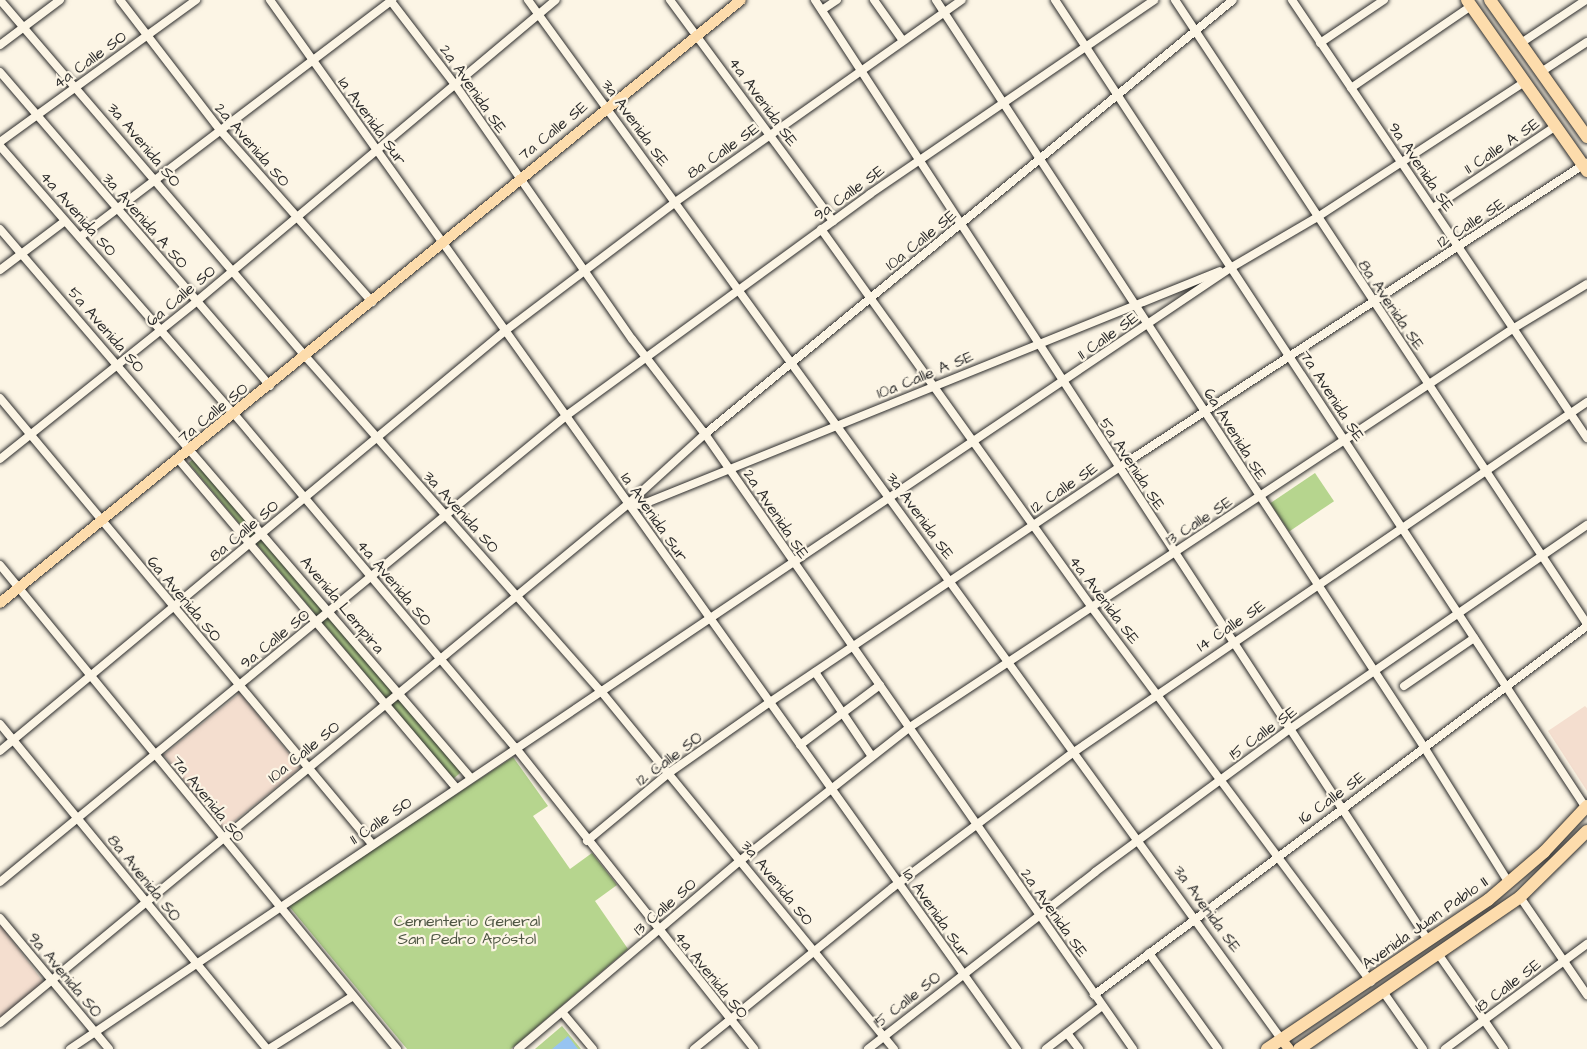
<!DOCTYPE html>
<meta charset="utf-8">
<style>
body{margin:0}
#map{position:relative;width:1587px;height:1049px;overflow:hidden;background:#fcf5e5;font-family:"Architects Daughter",sans-serif}
div>[style]{position:absolute}
[style*='--x']{left:calc(var(--x)*1px);top:calc(var(--y)*1px);width:calc(var(--w)*1px);rotate:calc(var(--a)*1deg)}
.built>*{inset:0;background:#f4decf;transform-origin:0 0}
.green>*{inset:0;background:#b6d58e;transform-origin:0 0}
.water>*{inset:0;background:#97c4f1}
.roads{filter:drop-shadow(0 0 2px #2b2b2b) drop-shadow(0 0 2px #2b2b2b)}
.minor>*{height:8px;margin:-4px;padding:0 4px;transform-origin:4px;border-radius:4px;background:#fcf5e5}
.major>*{height:10px;margin:-5px;padding:0 5px;transform-origin:5px;border-radius:5px;background:#fddcac}
.highway>*{height:12px;margin:-6px;padding:0 6px;transform-origin:6px;border-radius:6px;background:#fddcac}
span{translate:-50% -50%;white-space:nowrap;text-align:center;line-height:1.15;-webkit-text-stroke:4.5px #fcf5e5;paint-order:stroke}
.street-label{font-size:16px;color:#2b2b2b}
.park-label{font-size:16px;color:#4e5644}
</style>
<div id="map">
<div class="built">
<i style="left:240px;top:693px;width:96px;height:98px;rotate:51deg"></i>
<i style="clip-path:polygon(1585px 706px,1587px 708px,1587px 791px,1548px 731px)"></i>
<i style="clip-path:polygon(0 924px,44px 983px,0 1018px)"></i>
</div>
<div class="green">
<i style="left:197px;top:456px;width:412px;height:11px;rotate:50deg"></i>
<i style="left:1315px;top:473px;width:34px;height:54px;rotate:56deg"></i>
<i style="clip-path:polygon(513px 757px,548px 806px,533px 816px,570px 869px,592px 853px,617px 885px,595px 901px,628px 949px,511px 1049px,407px 1049px,288px 905px)"></i>
<i style="clip-path:polygon(562px 1026px,581px 1049px,535px 1049px)"></i>
</div>
<div class="water">
<i style="clip-path:polygon(568px 1036px,578px 1049px,552px 1049px)"></i>
</div>
<div class="roads">
<div class="minor">
<i style="--x:0;--y:0;--w:470;--a:49.4"></i>
<i style="--x:306;--y:357;--w:444;--a:48.6"></i>
<i style="--x:600;--y:690;--w:464;--a:50.7"></i>
<i style="--x:120;--y:0;--w:164;--a:52.4"></i>
<i style="--x:220;--y:130;--w:230;--a:48.5"></i>
<i style="--x:270;--y:0;--w:1288;--a:54.55"></i>
<i style="--x:390;--y:0;--w:108;--a:52.5"></i>
<i style="--x:456;--y:86;--w:308;--a:55.2"></i>
<i style="--x:632;--y:339;--w:120;--a:52.5"></i>
<i style="--x:705;--y:434;--w:749;--a:55.16"></i>
<i style="--x:528;--y:0;--w:1285;--a:54.06"></i>
<i style="--x:670;--y:0;--w:275;--a:53.6"></i>
<i style="--x:815;--y:0;--w:1124;--a:56.9"></i>
<i style="--x:874;--y:0;--w:50;--a:54.7"></i>
<i style="--x:936;--y:0;--w:892;--a:56.84"></i>
<i style="--x:1424;--y:747;--w:160;--a:58"></i>
<i style="--x:1055;--y:0;--w:967;--a:56.69"></i>
<i style="--x:1175;--y:0;--w:748;--a:56.56"></i>
<i style="--x:1292;--y:0;--w:528;--a:56.04"></i>
<i style="--x:822;--y:10;--w:18;--a:-34"></i>
<i style="--x:1320;--y:43;--w:77;--a:-33.9"></i>
<i style="--x:1521;--y:43;--w:78;--a:-33.5"></i>
<i style="--x:0;--y:45;--w:75;--a:-36.9"></i>
<i style="--x:0;--y:72;--w:414;--a:49.3"></i>
<i style="--x:1541;--y:72;--w:55;--a:-33.1"></i>
<i style="--x:1351;--y:88;--w:145;--a:-34.3"></i>
<i style="--x:0;--y:142;--w:242;--a:-35.9"></i>
<i style="--x:0;--y:146;--w:357;--a:48.9"></i>
<i style="--x:235;--y:415;--w:434;--a:49.9"></i>
<i style="--x:515;--y:747;--w:385;--a:51.6"></i>
<i style="--x:1433;--y:208;--w:148;--a:-33.7"></i>
<i style="--x:0;--y:229;--w:722;--a:49.38"></i>
<i style="--x:821;--y:229;--w:467;--a:54.4"></i>
<i style="--x:1093;--y:609;--w:465;--a:53.3"></i>
<i style="--x:80;--y:237;--w:392;--a:-37.2"></i>
<i style="--x:0;--y:270;--w:81;--a:-37"></i>
<i style="--x:0;--y:398;--w:581;--a:50.17"></i>
<i style="--x:0;--y:459;--w:253;--a:-38.7"></i>
<i style="--x:197;--y:301;--w:468;--a:-40"></i>
<i style="--x:179;--y:460;--w:428;--a:49.8"></i>
<i style="--x:628;--y:504;--w:13;--a:4"></i>
<i style="--x:641;--y:505;--w:624;--a:-22.01"></i>
<i style="--x:0;--y:565;--w:626;--a:50.64"></i>
<i style="--x:815;--y:672;--w:100;--a:56"></i>
<i style="--x:1404;--y:686;--w:85;--a:-34.4"></i>
<i style="--x:0;--y:724;--w:421;--a:50.6"></i>
<i style="--x:800;--y:745;--w:100;--a:-36.9"></i>
<i style="--x:0;--y:751;--w:657;--a:-39.75"></i>
<i style="--x:505;--y:331;--w:212;--a:-37.1"></i>
<i style="--x:674;--y:203;--w:352;--a:-35.2"></i>
<i style="--x:587;--y:841;--w:107;--a:-39.7"></i>
<i style="--x:669;--y:773;--w:123;--a:-35.1"></i>
<i style="--x:770;--y:702;--w:419;--a:-33.9"></i>
<i style="--x:1118;--y:468;--w:559;--a:-33.09"></i>
<i style="--x:0;--y:882;--w:733;--a:-39.47"></i>
<i style="--x:566;--y:416;--w:376;--a:-36.1"></i>
<i style="--x:870;--y:194;--w:344;--a:-34.3"></i>
<i style="--x:1520;--y:897;--w:119;--a:55.6"></i>
<i style="--x:0;--y:918;--w:170;--a:50.2"></i>
<i style="--x:1149;--y:953;--w:118;--a:54.3"></i>
<i style="--x:1439;--y:955;--w:114;--a:55.3"></i>
<i style="--x:1384;--y:993;--w:68;--a:55.1"></i>
<i style="--x:1094;--y:995;--w:616;--a:-36.81"></i>
<i style="--x:562;--y:1012;--w:48;--a:50"></i>
<i style="--x:0;--y:1023;--w:815;--a:-39.57"></i>
<i style="--x:628;--y:504;--w:104;--a:-42.3"></i>
<i style="--x:705;--y:434;--w:683;--a:-39.42"></i>
<i style="--x:1067;--y:1033;--w:20;--a:53"></i>
<i style="--x:70;--y:1049;--w:1401;--a:-33.94"></i>
<i style="--x:1232;--y:267;--w:97;--a:-30.3"></i>
<i style="--x:1316;--y:218;--w:249;--a:-33.1"></i>
<i style="--x:269;--y:1049;--w:99;--a:-32.2"></i>
<i style="--x:518;--y:1049;--w:292;--a:-40.3"></i>
<i style="--x:741;--y:860;--w:215;--a:-38.2"></i>
<i style="--x:910;--y:727;--w:724;--a:-33.45"></i>
<i style="--x:1514;--y:328;--w:85;--a:-31.1"></i>
<i style="--x:694;--y:1049;--w:255;--a:-39.1"></i>
<i style="--x:892;--y:888;--w:227;--a:-36.8"></i>
<i style="--x:1074;--y:752;--w:621;--a:-34.3"></i>
<i style="--x:868;--y:1049;--w:288;--a:-37.9"></i>
<i style="--x:1095;--y:872;--w:242;--a:-36.3"></i>
<i style="--x:1290;--y:729;--w:360;--a:-34.5"></i>
<i style="--x:1046;--y:1049;--w:71;--a:-37.5"></i>
<i style="--x:1445;--y:1049;--w:177;--a:-36.5"></i>
</div>
<div class="major">
<i style="--x:0;--y:603;--w:955;--a:-39.14"></i>
<i style="--x:1282;--y:1040;--w:11;--a:52"></i>
</div>
<div class="highway">
<i style="--x:1467;--y:0;--w:209;--a:54.9"></i>
<i style="--x:1490;--y:0;--w:168;--a:54.7"></i>
<i style="--x:1267;--y:1049;--w:267;--a:-34"></i>
<i style="--x:1488;--y:900;--w:74;--a:-40.6"></i>
<i style="--x:1544;--y:852;--w:63;--a:-46.9"></i>
<i style="--x:1299;--y:1049;--w:268;--a:-34.5"></i>
<i style="--x:1520;--y:897;--w:94;--a:-44.6"></i>
</div>
</div>
<div class="street-label">
<span style="left:90px;top:60px;rotate:-36deg">4a Calle SO</span>
<span style="left:473px;top:89px;rotate:55deg">2a Avenida SE</span>
<span style="left:763px;top:102px;rotate:54deg">4a Avenida SE</span>
<span style="left:372px;top:121px;rotate:54deg">1a Avenida Sur</span>
<span style="left:635px;top:123px;rotate:54deg">3a Avenida SE</span>
<span style="left:553px;top:131px;rotate:-39deg">7a Calle SE</span>
<span style="left:144px;top:145px;rotate:50deg">3a Avenida SO</span>
<span style="left:252px;top:145px;rotate:49deg">2a Avenida SO</span>
<span style="left:1502px;top:146px;rotate:-34deg">11 Calle A SE</span>
<span style="left:723px;top:151px;rotate:-35deg">8a Calle SE</span>
<span style="left:1421px;top:167px;rotate:56deg">9a Avenida SE</span>
<span style="left:849px;top:193px;rotate:-36deg">9a Calle SE</span>
<span style="left:78px;top:214px;rotate:49deg">4a Avenida SO</span>
<span style="left:145px;top:221px;rotate:49deg">3a Avenida A SO</span>
<span style="left:1471px;top:223px;rotate:-33deg">12 Calle SE</span>
<span style="left:921px;top:240px;rotate:-39deg">10a Calle SE</span>
<span style="left:181px;top:296px;rotate:-40deg">6a Calle SO</span>
<span style="left:1391px;top:305px;rotate:56deg">8a Avenida SE</span>
<span style="left:106px;top:330px;rotate:49deg">5a Avenida SO</span>
<span style="left:1108px;top:336px;rotate:-35deg">11 Calle SE</span>
<span style="left:925px;top:375px;rotate:-22deg">10a Calle A SE</span>
<span style="left:1332px;top:396px;rotate:57deg">7a Avenida SE</span>
<span style="left:213px;top:413px;rotate:-39deg">7a Calle SO</span>
<span style="left:1235px;top:434px;rotate:58deg">6a Avenida SE</span>
<span style="left:1132px;top:464px;rotate:57deg">5a Avenida SE</span>
<span style="left:1064px;top:488px;rotate:-34deg">12 Calle SE</span>
<span style="left:461px;top:512px;rotate:48deg">3a Avenida SO</span>
<span style="left:776px;top:514px;rotate:56deg">2a Avenida SE</span>
<span style="left:920px;top:516px;rotate:54deg">3a Avenida SE</span>
<span style="left:654px;top:517px;rotate:55deg">1a Avenida Sur</span>
<span style="left:1199px;top:521px;rotate:-33deg">13 Calle SE</span>
<span style="left:244px;top:531px;rotate:-40deg">8a Calle SO</span>
<span style="left:394px;top:583px;rotate:50deg">4a Avenida SO</span>
<span style="left:184px;top:599px;rotate:50deg">6a Avenida SO</span>
<span style="left:1104px;top:600px;rotate:53deg">4a Avenida SE</span>
<span style="left:342px;top:605px;rotate:50deg">Avenida Lempira</span>
<span style="left:1231px;top:626px;rotate:-34deg">14 Calle SE</span>
<span style="left:275px;top:639px;rotate:-39deg">9a Calle SO</span>
<span style="left:1263px;top:733px;rotate:-36deg">15 Calle SE</span>
<span style="left:304px;top:752px;rotate:-39deg">10a Calle SO</span>
<span style="left:669px;top:759px;rotate:-37deg">12 Calle SO</span>
<span style="left:1332px;top:798px;rotate:-36deg">16 Calle SE</span>
<span style="left:208px;top:799px;rotate:51deg">7a Avenida SO</span>
<span style="left:381px;top:821px;rotate:-34deg">11 Calle SO</span>
<span style="left:144px;top:878px;rotate:51deg">8a Avenida SO</span>
<span style="left:777px;top:883px;rotate:51deg">3a Avenida SO</span>
<span style="left:665px;top:907px;rotate:-41deg">13 Calle SO</span>
<span style="left:1207px;top:909px;rotate:54deg">3a Avenida SE</span>
<span style="left:936px;top:913px;rotate:55deg">1a Avenida Sur</span>
<span style="left:1054px;top:913px;rotate:55deg">2a Avenida SE</span>
<span style="left:1425px;top:923px;rotate:-35deg">Avenida Juan Pablo II</span>
<span style="left:65px;top:975px;rotate:50deg">9a Avenida SO</span>
<span style="left:711px;top:975px;rotate:51deg">4a Avenida SO</span>
<span style="left:1508px;top:986px;rotate:-37deg">18 Calle SE</span>
<span style="left:907px;top:1000px;rotate:-38deg">15 Calle SO</span>
</div>
<div class="park-label">
<span style="left:467px;top:930px">Cementerio General<br>San Pedro Apóstol</span>
</div>
</div>
